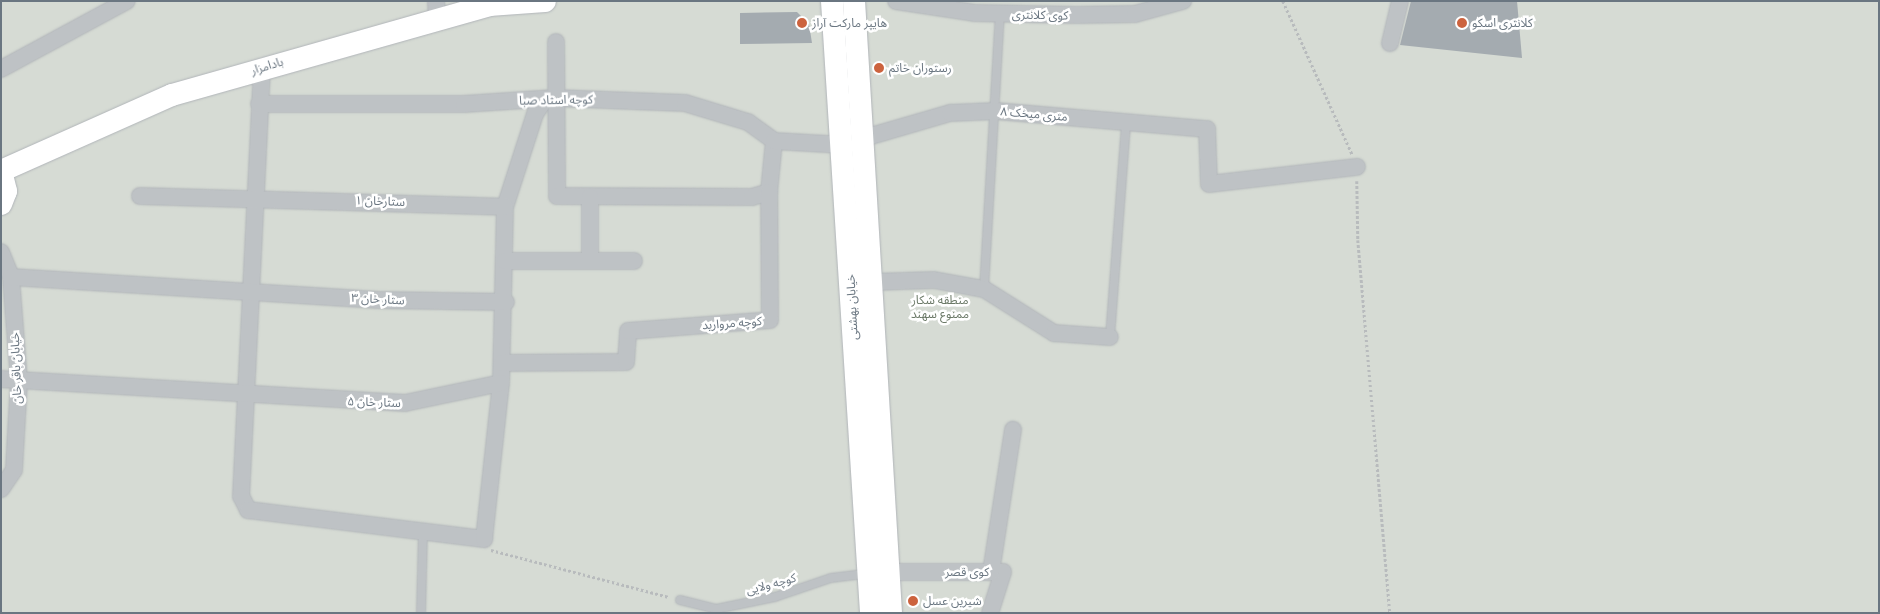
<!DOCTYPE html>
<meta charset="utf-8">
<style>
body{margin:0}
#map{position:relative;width:1880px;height:614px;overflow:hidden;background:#f6f6f4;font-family:"Golos Text","Noto Sans Arabic",sans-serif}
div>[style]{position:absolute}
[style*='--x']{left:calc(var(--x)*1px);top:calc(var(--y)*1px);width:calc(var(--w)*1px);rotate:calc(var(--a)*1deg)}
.green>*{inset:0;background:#d6dbd4;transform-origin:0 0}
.building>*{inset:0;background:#a4abb0}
.path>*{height:2.5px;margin-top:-1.25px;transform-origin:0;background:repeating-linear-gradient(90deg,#b8bbbd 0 2.5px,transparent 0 5px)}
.roads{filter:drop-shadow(0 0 1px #b1b5b9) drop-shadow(0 0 1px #b1b5b9)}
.lane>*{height:8px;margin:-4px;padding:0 4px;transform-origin:4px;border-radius:4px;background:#bec2c5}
.street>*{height:16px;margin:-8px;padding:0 8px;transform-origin:8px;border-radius:8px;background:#bec2c5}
.secondary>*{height:22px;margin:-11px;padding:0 11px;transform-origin:11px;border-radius:11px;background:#fff}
.dots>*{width:14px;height:14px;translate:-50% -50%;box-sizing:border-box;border:2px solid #fff;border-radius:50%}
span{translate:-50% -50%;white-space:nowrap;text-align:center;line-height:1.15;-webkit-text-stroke:5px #fff;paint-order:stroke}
.street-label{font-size:12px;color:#6a7681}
.poi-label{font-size:12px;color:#6a7681}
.left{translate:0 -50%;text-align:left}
.park-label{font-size:12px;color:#6b7967}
.frame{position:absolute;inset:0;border:2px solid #6a7681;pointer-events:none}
</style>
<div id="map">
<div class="green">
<i style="left:1px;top:1px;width:1878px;height:612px"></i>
</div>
<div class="building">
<i style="clip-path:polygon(1411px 1px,1517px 1px,1522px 58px,1400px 45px)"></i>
<i style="clip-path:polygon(797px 12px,809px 24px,812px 43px,740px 44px,740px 13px)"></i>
</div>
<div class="path">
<i style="--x:1283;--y:1;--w:168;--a:65.7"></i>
<i style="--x:1357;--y:181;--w:59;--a:89"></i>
<i style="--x:1358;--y:240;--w:374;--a:85.1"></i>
<i style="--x:491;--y:550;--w:184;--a:14.8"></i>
</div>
<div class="roads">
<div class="lane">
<i style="--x:984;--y:289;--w:275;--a:-86.7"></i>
<i style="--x:1110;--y:337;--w:216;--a:-85.7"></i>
<i style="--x:680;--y:600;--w:37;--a:14"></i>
<i style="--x:716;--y:609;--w:60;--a:-11.5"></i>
<i style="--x:775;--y:597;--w:59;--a:-18.7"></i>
<i style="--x:831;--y:578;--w:35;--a:-7"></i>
<i style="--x:421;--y:613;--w:83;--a:-88.6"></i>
</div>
<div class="street">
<i style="--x:436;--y:1;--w:18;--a:87"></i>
<i style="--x:896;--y:1;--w:79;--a:8.7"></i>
<i style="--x:974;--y:13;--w:103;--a:1.1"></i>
<i style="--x:1077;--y:15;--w:58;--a:-1"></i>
<i style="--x:1135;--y:14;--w:50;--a:-15.2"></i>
<i style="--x:556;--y:42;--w:154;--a:89.6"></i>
<i style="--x:557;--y:196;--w:195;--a:0.3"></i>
<i style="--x:752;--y:197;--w:18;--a:-16"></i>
<i style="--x:769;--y:192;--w:51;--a:-84.4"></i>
<i style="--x:1390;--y:43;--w:43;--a:-76.6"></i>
<i style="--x:262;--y:68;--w:429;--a:92.8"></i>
<i style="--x:241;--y:496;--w:16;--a:63"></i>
<i style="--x:248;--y:510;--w:238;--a:7"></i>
<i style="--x:484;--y:539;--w:157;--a:-83.8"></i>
<i style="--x:501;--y:383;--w:176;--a:-88.7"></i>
<i style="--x:505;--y:207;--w:98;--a:-72.1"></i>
<i style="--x:535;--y:114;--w:18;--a:-56"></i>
<i style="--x:1;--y:69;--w:143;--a:-28.4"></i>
<i style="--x:259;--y:104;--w:205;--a:0"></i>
<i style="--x:464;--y:104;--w:91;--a:-3.8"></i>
<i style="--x:555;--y:98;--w:130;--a:2.2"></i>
<i style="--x:685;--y:103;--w:66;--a:16.8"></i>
<i style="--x:748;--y:122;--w:32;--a:36"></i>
<i style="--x:774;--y:141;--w:70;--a:3.3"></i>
<i style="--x:864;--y:138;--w:90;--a:-16.2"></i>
<i style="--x:950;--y:113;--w:46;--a:-2.5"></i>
<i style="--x:996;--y:111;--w:212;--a:4.9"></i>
<i style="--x:1207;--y:129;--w:55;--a:87.9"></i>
<i style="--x:1209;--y:184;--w:149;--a:-6.6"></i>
<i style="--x:140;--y:196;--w:365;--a:1.7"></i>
<i style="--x:590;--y:197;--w:64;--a:90"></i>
<i style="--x:1;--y:252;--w:27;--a:68"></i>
<i style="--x:11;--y:277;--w:103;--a:85.6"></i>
<i style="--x:19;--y:380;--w:90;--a:93.2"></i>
<i style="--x:14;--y:470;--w:23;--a:124"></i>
<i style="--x:505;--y:261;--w:129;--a:0"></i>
<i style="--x:11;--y:277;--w:368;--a:3.6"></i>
<i style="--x:378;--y:300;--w:128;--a:0.9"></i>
<i style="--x:872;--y:282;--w:62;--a:-1.8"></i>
<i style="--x:934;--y:280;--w:51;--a:10.2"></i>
<i style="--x:984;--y:289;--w:83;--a:32.2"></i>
<i style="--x:1054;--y:333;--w:56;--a:4.1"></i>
<i style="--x:502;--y:363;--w:124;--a:-0.5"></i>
<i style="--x:626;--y:362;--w:31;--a:-86"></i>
<i style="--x:628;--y:331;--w:142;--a:-4.4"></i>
<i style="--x:770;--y:320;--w:128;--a:-90.4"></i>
<i style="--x:1;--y:379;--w:405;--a:3.4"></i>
<i style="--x:405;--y:403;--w:98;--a:-11.8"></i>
<i style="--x:889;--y:572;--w:114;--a:0"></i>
<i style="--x:1003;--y:572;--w:43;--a:107.6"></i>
<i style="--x:991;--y:572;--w:144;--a:-81.2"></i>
</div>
<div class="secondary">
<i style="--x:832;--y:1;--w:613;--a:86.35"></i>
<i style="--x:854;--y:1;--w:613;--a:86.54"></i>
<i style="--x:1;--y:171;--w:187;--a:-24"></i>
<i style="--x:172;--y:95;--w:330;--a:-15.8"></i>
<i style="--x:489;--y:5;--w:56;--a:-4.1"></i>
<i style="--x:1;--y:171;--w:21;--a:76"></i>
<i style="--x:6;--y:191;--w:14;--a:111"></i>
</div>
</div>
<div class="dots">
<i style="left:802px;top:23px;background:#cc633e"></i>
<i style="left:1462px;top:23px;background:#cc633e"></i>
<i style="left:879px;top:68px;background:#cc633e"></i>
<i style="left:913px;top:601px;background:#cc633e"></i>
</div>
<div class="street-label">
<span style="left:1040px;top:15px;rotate:1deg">کوی کلانتری</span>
<span style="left:267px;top:66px;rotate:-17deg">بادامزار</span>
<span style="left:556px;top:100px;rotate:-1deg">کوچه استاد صبا</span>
<span style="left:1034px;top:114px;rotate:5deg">۸ متری میخک</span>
<span style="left:380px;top:201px;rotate:2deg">ستارخان ۱</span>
<span style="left:378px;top:299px;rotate:3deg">ستار خان ۳</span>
<span style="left:852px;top:307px;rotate:-93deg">خیابان بهشتی</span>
<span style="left:732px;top:323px;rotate:-4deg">کوچه مروارید</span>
<span style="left:16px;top:368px;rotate:-92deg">خیابان باقر خان</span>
<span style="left:374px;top:402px;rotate:2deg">ستار خان ۵</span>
<span style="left:967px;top:572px">کوی قصر</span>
<span style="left:771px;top:584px;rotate:-15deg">کوچه ولایی</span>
</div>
<div class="poi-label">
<span class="left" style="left:812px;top:23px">هایپر مارکت آراز</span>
<span class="left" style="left:1472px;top:23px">کلانتری اسکو</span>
<span class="left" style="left:889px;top:68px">رستوران خاتم</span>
<span class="left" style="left:923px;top:601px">شیرین عسل</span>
</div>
<div class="park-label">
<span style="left:940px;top:307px">منطقه شکار<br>ممنوع سهند</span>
</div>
<div class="frame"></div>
</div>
